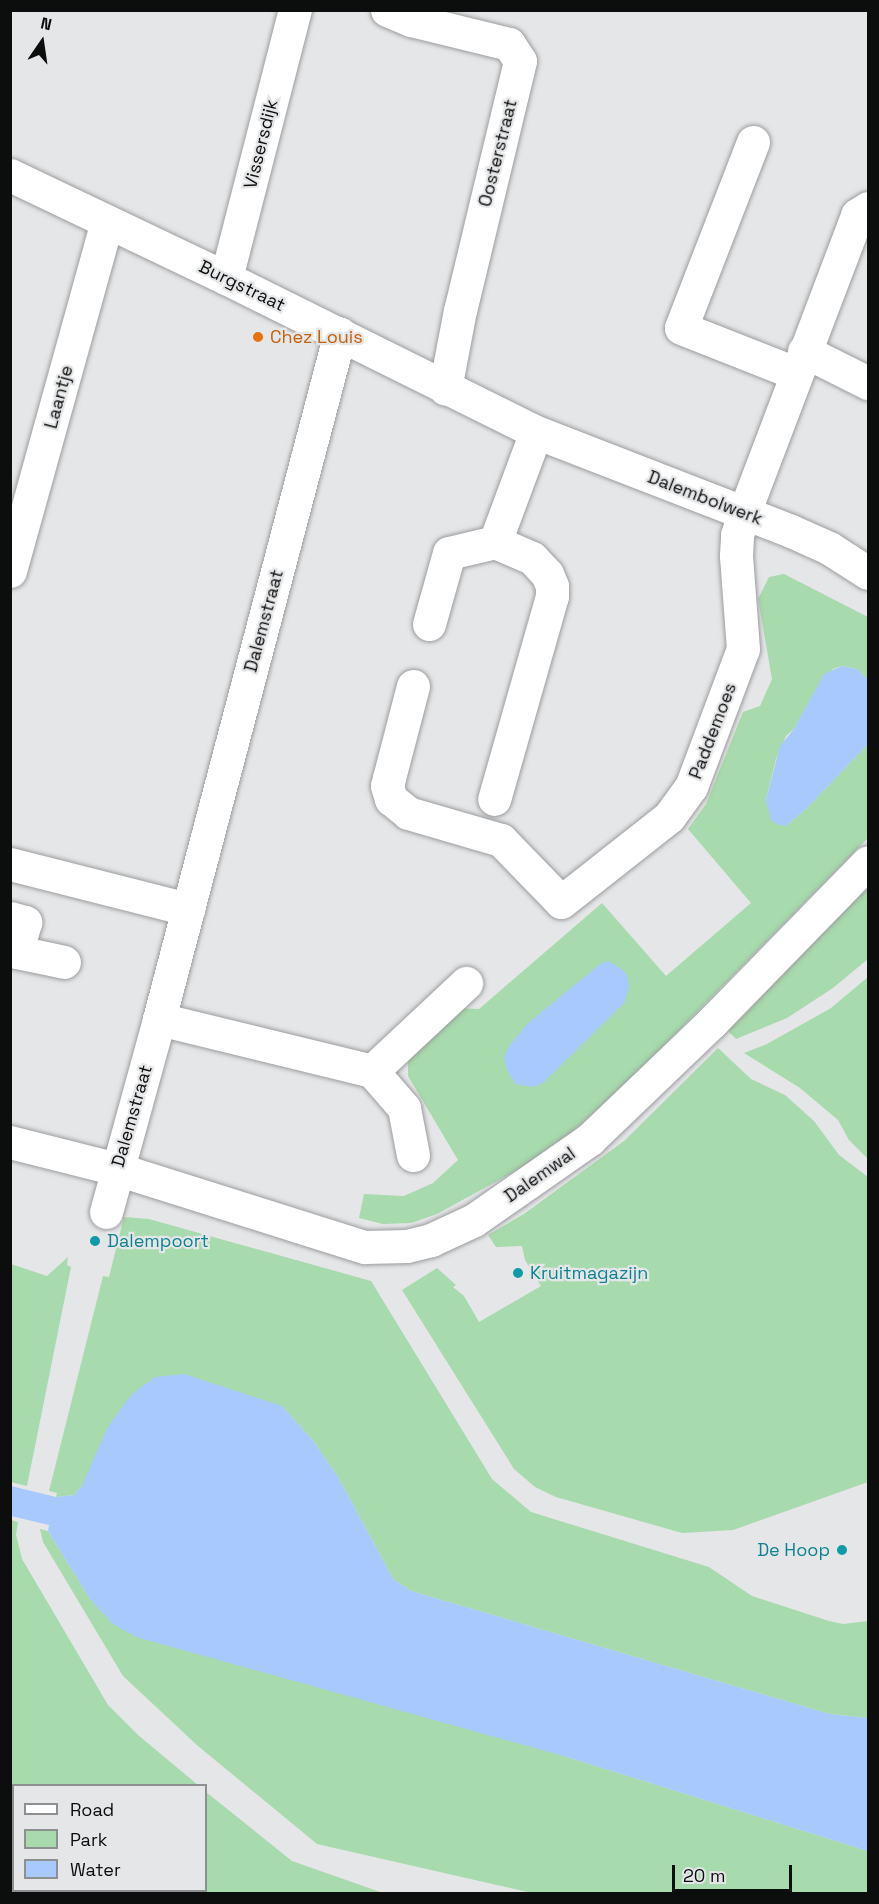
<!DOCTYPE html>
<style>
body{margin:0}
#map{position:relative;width:879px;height:1904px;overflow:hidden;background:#e5e6e8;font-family:"Space Grotesk",sans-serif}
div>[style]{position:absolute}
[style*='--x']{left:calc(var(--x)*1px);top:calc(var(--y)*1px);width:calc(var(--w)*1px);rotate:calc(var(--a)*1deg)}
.green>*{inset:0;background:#a7daac}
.water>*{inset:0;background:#a7c9fd}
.roads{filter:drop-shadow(0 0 2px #9b9d9f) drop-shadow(0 0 2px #9b9d9f)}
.minor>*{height:33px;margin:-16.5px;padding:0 16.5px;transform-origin:16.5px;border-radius:16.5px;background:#fff}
.dots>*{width:16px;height:16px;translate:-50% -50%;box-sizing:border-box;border:3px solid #e5e6e8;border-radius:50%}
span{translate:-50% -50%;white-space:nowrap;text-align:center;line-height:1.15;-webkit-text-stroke:4.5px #e5e6e8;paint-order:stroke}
.street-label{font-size:18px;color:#0c0d0d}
.food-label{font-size:18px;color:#c56008}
.left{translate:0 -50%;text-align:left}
.culture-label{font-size:18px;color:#0d838f}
.right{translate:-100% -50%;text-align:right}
.frame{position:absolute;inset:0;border:12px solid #0c0d0d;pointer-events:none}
.legend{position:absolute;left:12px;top:1784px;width:195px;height:108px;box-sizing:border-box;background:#e5e6e8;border:2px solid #8e8f90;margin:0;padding:8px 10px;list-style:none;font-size:18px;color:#0c0d0d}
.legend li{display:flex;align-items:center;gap:12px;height:30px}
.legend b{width:30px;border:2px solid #8e8f90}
.north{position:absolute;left:12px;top:12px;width:60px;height:60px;-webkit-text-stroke:4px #e5e6e8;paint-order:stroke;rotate:13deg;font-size:16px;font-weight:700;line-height:24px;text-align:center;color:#0c0d0d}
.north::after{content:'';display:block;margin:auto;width:21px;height:27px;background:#0c0d0d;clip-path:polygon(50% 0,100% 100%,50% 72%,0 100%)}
.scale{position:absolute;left:672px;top:1865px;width:120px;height:27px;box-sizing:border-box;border:3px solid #0c0d0d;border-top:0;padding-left:8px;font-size:18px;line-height:21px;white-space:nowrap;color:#0c0d0d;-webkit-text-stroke:4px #e5e6e8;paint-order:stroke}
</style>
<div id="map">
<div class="green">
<i style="clip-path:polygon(784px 574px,868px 617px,868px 680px,857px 669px,842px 666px,833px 669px,817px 688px,794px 729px,786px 736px,776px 759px,766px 800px,786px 826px,806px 809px,868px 744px,868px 838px,636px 1074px,569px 1135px,530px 1163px,437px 1214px,411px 1223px,383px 1224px,359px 1218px,364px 1194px,404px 1196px,433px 1183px,458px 1160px,408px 1076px,408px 1052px,455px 1008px,479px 1009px,602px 903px,666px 976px,751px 903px,688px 829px,706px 804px,743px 712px,760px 706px,772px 679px,758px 599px,769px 577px)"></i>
<i style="clip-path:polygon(868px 887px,868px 959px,833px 988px,787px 1018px,736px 1039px,728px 1031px)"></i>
<i style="clip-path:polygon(868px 977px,868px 1159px,849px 1140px,838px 1120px,800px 1088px,744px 1053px,767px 1044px,831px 1008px)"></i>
<i style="clip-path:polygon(718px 1048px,751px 1079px,785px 1095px,814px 1121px,839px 1155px,868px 1177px,868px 1482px,733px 1530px,682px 1533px,556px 1497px,535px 1487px,514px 1469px,402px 1290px,437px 1268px,456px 1285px,453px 1287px,464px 1296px,479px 1322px,541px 1286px,525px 1260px,522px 1246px,496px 1247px,488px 1235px,524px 1214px,624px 1141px)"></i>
<i style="clip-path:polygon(124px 1217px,149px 1219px,371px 1281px,492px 1479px,531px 1512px,709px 1567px,752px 1596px,829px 1621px,843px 1624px,868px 1621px,868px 1718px,830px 1714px,411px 1591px,393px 1579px,338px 1477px,314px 1442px,282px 1406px,82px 1486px,74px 1495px,56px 1497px,57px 1493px,49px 1491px,103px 1276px,109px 1277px)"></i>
<i style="clip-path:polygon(68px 1257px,67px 1265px,71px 1267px,27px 1486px,11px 1482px,11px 1264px,47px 1276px)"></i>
<i style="clip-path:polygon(11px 1520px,18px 1522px,16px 1535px,22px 1559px,108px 1705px,138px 1735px,198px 1785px,14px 1786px,14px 1890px,206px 1890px,206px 1792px,292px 1861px,383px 1893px,11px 1893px)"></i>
<i style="clip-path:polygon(40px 1529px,48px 1531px,90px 1599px,567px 1757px,868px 1851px,868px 1893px,532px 1893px,317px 1844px,198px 1746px,123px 1676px,43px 1542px)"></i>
</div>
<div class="water">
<i style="clip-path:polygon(842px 666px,857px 669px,868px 680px,868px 744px,806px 809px,786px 826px,777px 824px,771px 820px,766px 800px,780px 746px,794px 729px,824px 674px)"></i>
<i style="clip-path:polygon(609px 961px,623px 970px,628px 978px,629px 988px,624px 1003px,543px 1083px,533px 1087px,515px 1084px,507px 1070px,504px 1057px,509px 1046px,528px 1023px,600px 964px)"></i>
<i style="clip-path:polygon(184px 1374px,282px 1406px,314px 1442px,338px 1477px,393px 1579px,411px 1591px,830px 1714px,868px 1718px,868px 1851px,567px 1757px,136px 1637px,113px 1624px,90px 1599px,48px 1531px,49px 1525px,11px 1516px,11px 1486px,56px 1497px,74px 1495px,82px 1486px,107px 1428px,132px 1394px,155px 1377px)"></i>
</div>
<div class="roads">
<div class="minor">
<i style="--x:387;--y:10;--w:26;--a:23"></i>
<i style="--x:411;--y:20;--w:101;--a:13.8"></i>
<i style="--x:509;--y:44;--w:20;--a:57"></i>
<i style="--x:520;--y:61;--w:256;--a:103.5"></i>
<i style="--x:460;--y:310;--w:80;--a:100.8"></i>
<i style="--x:753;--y:142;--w:199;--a:111.2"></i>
<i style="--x:681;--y:328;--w:123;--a:21.5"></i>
<i style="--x:10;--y:175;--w:239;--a:25.5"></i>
<i style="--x:226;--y:278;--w:346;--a:26.4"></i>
<i style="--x:536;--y:432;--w:274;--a:21.2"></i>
<i style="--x:791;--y:531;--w:42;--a:24.1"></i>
<i style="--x:829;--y:548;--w:46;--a:32.7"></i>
<i style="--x:226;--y:278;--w:277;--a:-75.6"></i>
<i style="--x:804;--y:351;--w:72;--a:26.6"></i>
<i style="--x:495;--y:542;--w:117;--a:-69.6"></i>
<i style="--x:10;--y:571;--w:362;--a:-74.5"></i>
<i style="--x:429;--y:624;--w:74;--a:-74.3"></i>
<i style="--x:449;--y:553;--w:47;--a:-13.4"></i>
<i style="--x:495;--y:542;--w:40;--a:23.4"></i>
<i style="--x:532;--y:558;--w:22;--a:47"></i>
<i style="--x:547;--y:574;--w:13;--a:67"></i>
<i style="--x:552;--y:586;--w:10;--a:90"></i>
<i style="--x:552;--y:596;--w:211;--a:105.9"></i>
<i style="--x:413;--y:686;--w:95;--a:104.6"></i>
<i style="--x:389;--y:778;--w:8;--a:104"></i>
<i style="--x:387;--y:786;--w:14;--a:73"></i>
<i style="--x:391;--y:799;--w:22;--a:39"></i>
<i style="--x:408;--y:813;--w:97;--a:16.2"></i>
<i style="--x:501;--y:840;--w:86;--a:45.9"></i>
<i style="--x:561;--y:902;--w:137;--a:-38.2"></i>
<i style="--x:669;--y:817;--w:37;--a:-54"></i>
<i style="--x:691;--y:787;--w:147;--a:-69.4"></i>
<i style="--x:743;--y:649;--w:93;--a:-94.3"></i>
<i style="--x:736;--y:556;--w:21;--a:-87"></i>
<i style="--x:737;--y:535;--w:23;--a:-72"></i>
<i style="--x:744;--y:513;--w:319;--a:-69.2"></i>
<i style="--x:857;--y:215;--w:13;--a:-32"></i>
<i style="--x:10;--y:864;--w:184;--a:14.2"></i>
<i style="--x:10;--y:918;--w:16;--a:15"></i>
<i style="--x:25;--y:922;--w:31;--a:105"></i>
<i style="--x:17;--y:952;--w:48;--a:12"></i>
<i style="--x:159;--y:1019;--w:709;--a:-75.22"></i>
<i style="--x:372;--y:1071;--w:129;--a:-43.1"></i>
<i style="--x:10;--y:1142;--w:110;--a:14.2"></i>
<i style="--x:117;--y:1169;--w:260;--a:17.5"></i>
<i style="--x:365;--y:1247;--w:42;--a:-1.4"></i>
<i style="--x:407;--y:1246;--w:25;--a:-14"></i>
<i style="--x:431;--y:1240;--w:47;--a:-24.9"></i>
<i style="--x:474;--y:1220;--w:141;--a:-34.9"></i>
<i style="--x:590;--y:1139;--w:169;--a:-43.8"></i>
<i style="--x:712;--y:1022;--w:223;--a:-45.7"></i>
<i style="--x:106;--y:1212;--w:200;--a:-74.6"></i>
<i style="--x:159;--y:1019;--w:219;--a:13.7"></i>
<i style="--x:372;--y:1071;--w:49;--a:49.1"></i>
<i style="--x:404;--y:1108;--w:48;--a:79.2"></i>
</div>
</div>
<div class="dots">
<i style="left:258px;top:337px;background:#e8710a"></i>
<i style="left:95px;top:1241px;background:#0f9aa8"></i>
<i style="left:518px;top:1273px;background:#0f9aa8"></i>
<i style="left:842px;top:1550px;background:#0f9aa8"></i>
</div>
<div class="street-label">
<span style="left:261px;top:144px;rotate:-76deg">Vissersdijk</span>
<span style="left:498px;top:153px;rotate:-76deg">Oosterstraat</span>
<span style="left:242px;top:286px;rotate:26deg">Burgstraat</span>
<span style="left:59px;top:397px;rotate:-75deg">Laantje</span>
<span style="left:705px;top:498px;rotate:21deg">Dalembolwerk</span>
<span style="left:264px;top:621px;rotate:-75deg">Dalemstraat</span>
<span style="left:713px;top:731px;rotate:-69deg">Paddemoes</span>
<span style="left:132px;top:1116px;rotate:-74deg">Dalemstraat</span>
<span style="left:540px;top:1175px;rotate:-35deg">Dalemwal</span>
</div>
<div class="food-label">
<span class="left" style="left:270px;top:337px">Chez Louis</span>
</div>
<div class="culture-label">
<span class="left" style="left:107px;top:1241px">Dalempoort</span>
<span class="left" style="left:530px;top:1273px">Kruitmagazijn</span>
<span class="right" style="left:830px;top:1550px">De Hoop</span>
</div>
<div class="frame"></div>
<ul class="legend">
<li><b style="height:8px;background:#fff"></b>Road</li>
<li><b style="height:16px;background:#a7daac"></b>Park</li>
<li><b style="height:16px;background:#a7c9fd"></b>Water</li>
</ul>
<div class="north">N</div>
<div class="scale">20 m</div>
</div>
